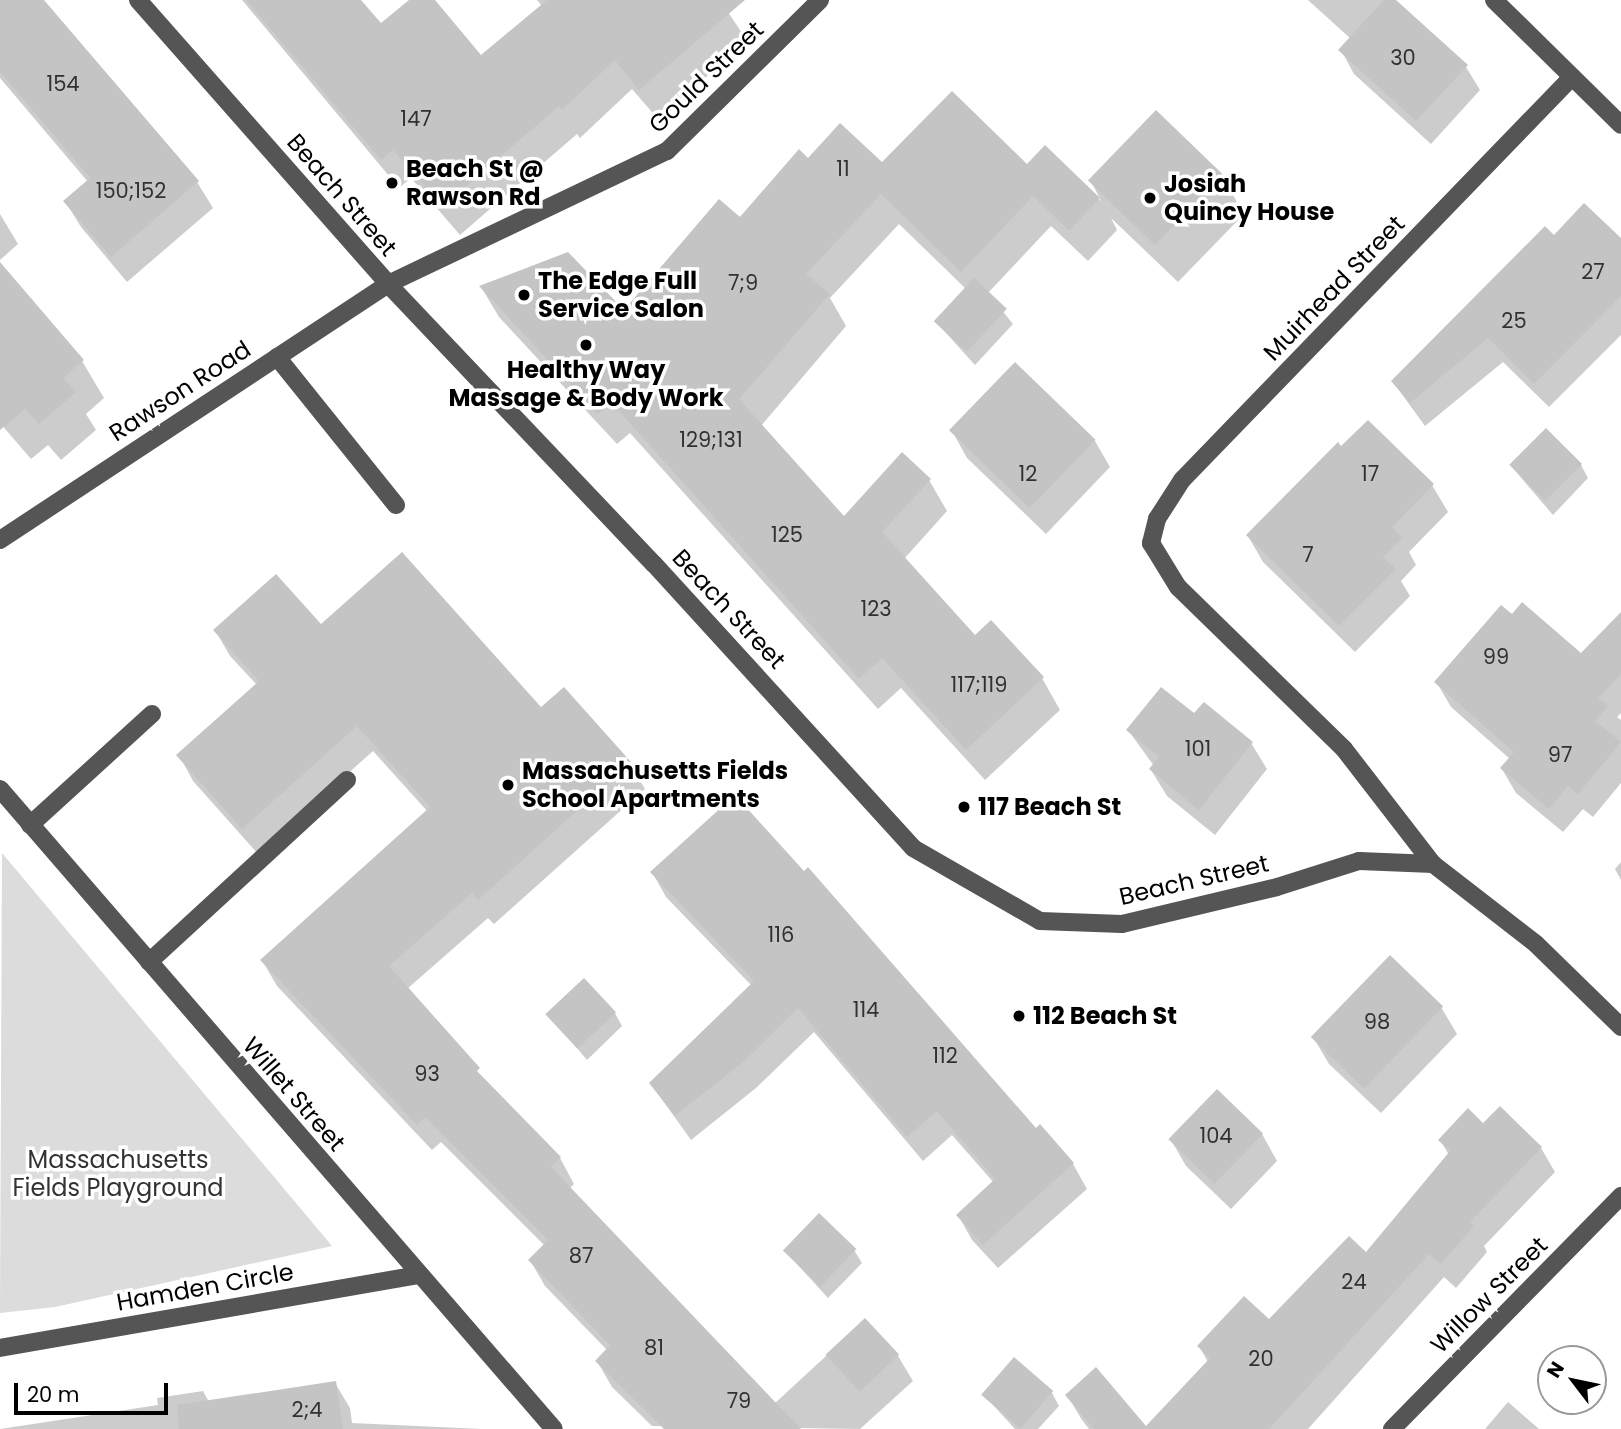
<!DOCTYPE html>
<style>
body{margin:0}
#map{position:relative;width:1621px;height:1429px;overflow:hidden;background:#fff;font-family:Poppins,sans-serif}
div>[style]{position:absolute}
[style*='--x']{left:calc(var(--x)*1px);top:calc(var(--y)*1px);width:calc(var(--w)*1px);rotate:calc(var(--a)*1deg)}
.green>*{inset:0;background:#dcdcdc}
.shadow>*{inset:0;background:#0003}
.building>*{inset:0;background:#c4c4c4;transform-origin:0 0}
.minor>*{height:18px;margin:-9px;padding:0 9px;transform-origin:9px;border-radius:9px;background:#555}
.dots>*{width:19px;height:19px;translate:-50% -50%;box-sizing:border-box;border:4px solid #fff;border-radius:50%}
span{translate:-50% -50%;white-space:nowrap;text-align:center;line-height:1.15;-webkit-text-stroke:7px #fff;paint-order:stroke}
.number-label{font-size:21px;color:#313131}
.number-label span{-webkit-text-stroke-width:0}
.street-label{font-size:24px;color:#000}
.poi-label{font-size:24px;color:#000;font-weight:700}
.left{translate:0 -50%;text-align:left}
.park-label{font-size:24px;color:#333}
.north{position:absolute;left:1537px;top:1345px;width:70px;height:70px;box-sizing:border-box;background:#fff;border:2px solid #999;border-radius:50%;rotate:302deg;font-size:19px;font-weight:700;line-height:28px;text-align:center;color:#000}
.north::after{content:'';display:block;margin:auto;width:24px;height:32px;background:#000;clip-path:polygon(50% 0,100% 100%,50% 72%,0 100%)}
.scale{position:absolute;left:14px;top:1383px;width:154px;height:32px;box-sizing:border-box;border:4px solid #000;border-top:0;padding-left:9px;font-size:21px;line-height:24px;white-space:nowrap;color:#000;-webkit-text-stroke:5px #fff;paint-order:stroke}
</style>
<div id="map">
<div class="green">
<i style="clip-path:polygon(2px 853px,332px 1246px,55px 1307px,0 1313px)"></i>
</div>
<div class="shadow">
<i style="clip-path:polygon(0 0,42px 0,197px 182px,213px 208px,127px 282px,81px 227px,65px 201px,88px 182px,0 78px)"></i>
<i style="clip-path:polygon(242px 0,359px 0,381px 26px,412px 0,433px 0,481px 57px,542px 6px,537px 0,720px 0,748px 42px,657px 118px,632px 89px,580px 138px,577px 134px,460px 235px,411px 178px,399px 188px)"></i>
<i style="clip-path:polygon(1308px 0,1393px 0,1466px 67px,1480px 90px,1431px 144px,1354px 74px,1341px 50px,1351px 39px)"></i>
<i style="clip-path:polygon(1156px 113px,1222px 176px,1244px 214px,1178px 282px,1111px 218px,1117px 230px,1088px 261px,1051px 226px,988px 293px,1013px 324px,975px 365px,936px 322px,966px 289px,899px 224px,830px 298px,846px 326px,761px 426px,844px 519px,929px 480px,947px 511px,904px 559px,975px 638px,1042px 678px,1060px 710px,985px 780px,901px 688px,878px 709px,630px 433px,617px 444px,499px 317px,481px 287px,624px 313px,808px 160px,1027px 166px,1045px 148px,1101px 201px,1091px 181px)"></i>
<i style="clip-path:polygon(0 214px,18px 244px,0 260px)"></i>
<i style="clip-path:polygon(1554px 237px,1621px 240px,1621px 335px,1549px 407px,1503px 362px,1425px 426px,1393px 382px)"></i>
<i style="clip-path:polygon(0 264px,82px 361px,104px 398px,86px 414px,96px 430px,61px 460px,48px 445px,31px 459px,0 423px)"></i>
<i style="clip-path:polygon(1015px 364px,1095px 441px,1110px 467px,1046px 534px,967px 458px,952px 431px)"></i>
<i style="clip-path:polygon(1581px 465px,1588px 478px,1553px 515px,1511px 466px)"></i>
<i style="clip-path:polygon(1432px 485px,1448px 512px,1409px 552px,1416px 565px,1401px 581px,1410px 596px,1355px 652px,1263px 562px,1248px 536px)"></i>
<i style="clip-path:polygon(1621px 615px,1621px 713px,1617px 717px,1621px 720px,1621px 783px,1593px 817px,1583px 809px,1563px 832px,1516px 793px,1502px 769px,1510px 759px,1451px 707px,1437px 683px,1512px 616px,1581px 656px)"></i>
<i style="clip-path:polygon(321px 627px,541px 710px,564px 690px,630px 763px,645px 789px,494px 924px,488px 918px,407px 989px,487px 1084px,560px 1158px,574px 1184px,569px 1189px,774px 1404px,865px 1320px,898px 1356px,913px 1381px,860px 1429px,652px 1426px,612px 1387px,597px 1361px,607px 1350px,545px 1286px,530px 1260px,545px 1246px,441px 1142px,432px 1150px,277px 986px,262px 960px,428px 812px,373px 751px,258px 854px,193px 781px,179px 755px,257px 685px,230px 656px,215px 630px)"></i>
<i style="clip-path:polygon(1195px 716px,1251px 743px,1267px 769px,1215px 835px,1167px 796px,1151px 770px,1154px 766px,1128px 730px)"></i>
<i style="clip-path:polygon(1621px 862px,1621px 880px,1615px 869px)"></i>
<i style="clip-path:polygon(652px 872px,1036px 1130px,1040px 1127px,1073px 1164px,1087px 1189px,998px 1268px,972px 1240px,958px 1215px,994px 1183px,952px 1135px,923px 1161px,814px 1032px,756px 1088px,691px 1140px,651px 1084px,752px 986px,666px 897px)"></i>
<i style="clip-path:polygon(1441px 1007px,1457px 1034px,1381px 1113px,1329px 1064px,1313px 1037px)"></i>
<i style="clip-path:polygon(615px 1013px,622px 1026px,587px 1060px,549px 1015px)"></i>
<i style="clip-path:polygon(1483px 1125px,1541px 1148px,1555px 1172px,1484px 1246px,1487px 1252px,1456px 1288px,1444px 1277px,1308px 1429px,1089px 1429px,1082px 1420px,1067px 1395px,1146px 1428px,1208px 1362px,1199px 1346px,1269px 1322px,1366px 1254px,1449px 1155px,1440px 1140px)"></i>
<i style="clip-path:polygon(1262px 1134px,1277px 1161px,1231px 1209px,1186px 1166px,1171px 1140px)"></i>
<i style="clip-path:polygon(784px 1250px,854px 1250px,862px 1263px,828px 1298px)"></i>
<i style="clip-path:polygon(1014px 1359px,1052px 1393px,1059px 1406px,1038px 1429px,1015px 1429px,983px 1394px)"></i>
<i style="clip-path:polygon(335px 1383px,350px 1408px,352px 1423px,482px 1429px,0 1429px,158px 1405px,157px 1398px,203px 1391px,209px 1402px)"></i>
<i style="clip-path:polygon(1508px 1402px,1539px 1429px,1485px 1429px)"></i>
</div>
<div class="building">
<i style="clip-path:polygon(0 0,44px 0,199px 181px,111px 257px,63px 201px,90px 178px,0 72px)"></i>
<i style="clip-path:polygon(246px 0,361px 0,381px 23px,409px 0,435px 0,481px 55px,547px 0,745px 0,639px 90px,615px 60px,562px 110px,559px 106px,442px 207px,393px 150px,381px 160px)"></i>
<i style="clip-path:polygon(1384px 0,1396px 0,1468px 65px,1416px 121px,1338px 50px)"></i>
<i style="clip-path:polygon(952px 91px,1027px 164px,1045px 145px,1100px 198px,1069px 231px,1033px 196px,961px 272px,881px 194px,806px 274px,830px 294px,739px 399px,844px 516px,902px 452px,931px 479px,882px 532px,975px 635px,991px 620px,1044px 677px,966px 750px,882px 658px,859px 679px,611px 402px,598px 414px,479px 286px,568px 252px,624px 310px,719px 199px,740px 217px,799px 149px,808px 158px,840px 123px,882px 162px)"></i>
<i style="left:1156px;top:110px;width:93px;height:98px;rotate:44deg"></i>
<i style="clip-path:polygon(1584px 203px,1621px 238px,1621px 296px,1534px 384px,1488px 338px,1410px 403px,1391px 381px,1545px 226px,1554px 235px)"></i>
<i style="clip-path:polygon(0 262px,84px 360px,63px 378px,76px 392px,39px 424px,25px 409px,0 430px)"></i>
<i style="left:974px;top:278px;width:45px;height:59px;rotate:43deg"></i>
<i style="left:1015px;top:362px;width:112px;height:95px;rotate:44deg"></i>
<i style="clip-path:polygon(1368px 420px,1434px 484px,1392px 527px,1402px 538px,1383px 557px,1396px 569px,1339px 626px,1246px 535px,1338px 442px,1341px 446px)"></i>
<i style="left:1546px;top:428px;width:51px;height:52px;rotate:45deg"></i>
<i style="clip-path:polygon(402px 552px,541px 707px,564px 687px,631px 762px,478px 900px,472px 893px,389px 966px,480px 1068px,477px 1071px,561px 1157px,551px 1167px,801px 1429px,664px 1429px,595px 1361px,610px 1345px,528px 1260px,548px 1240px,425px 1117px,417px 1125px,260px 960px,430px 807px,357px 726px,242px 829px,176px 755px,259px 681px,213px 630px,276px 574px,321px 624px)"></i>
<i style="clip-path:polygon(1522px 602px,1581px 653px,1621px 612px,1621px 674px,1598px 698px,1608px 706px,1595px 721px,1621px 742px,1578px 794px,1568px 786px,1549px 809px,1500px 768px,1514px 752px,1434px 682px,1501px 605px,1512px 614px)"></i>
<i style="clip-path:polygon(1161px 687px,1194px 713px,1204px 702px,1253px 742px,1199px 810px,1149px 769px,1159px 757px,1126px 730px)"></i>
<i style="clip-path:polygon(735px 795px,804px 871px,808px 867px,1036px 1128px,1040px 1124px,1074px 1163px,983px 1245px,956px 1215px,995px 1179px,937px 1111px,907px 1137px,798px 1008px,742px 1063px,675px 1116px,649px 1083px,754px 981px,650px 872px)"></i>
<i style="left:1390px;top:955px;width:74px;height:114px;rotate:44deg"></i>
<i style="left:584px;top:978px;width:47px;height:53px;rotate:47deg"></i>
<i style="left:1217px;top:1089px;width:64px;height:70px;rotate:44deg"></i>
<i style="clip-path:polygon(1500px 1106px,1542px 1147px,1470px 1222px,1474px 1226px,1441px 1264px,1429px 1254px,1269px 1429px,1094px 1429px,1065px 1395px,1096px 1367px,1146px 1426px,1210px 1358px,1197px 1346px,1244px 1296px,1269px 1319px,1349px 1236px,1366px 1252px,1450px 1151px,1438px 1140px,1468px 1108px,1483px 1123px)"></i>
<i style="left:819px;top:1213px;width:52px;height:52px;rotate:44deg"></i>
<i style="left:865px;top:1318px;width:50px;height:54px;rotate:47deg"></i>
<i style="left:1014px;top:1357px;width:52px;height:50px;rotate:41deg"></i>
<i style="clip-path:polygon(336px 1381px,343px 1429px,179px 1429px,177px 1405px)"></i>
</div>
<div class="minor">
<i style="--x:138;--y:0;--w:378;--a:48.6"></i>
<i style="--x:388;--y:284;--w:386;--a:46.5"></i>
<i style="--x:654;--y:564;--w:384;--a:47.6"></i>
<i style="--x:913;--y:848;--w:146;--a:29.9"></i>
<i style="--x:1040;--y:921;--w:82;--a:2.1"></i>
<i style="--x:1122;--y:924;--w:159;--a:-13.4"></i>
<i style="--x:1277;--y:887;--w:86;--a:-17.6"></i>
<i style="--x:1359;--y:861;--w:74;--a:2.3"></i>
<i style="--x:1494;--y:0;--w:178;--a:44.5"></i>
<i style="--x:1571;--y:78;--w:559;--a:134.06"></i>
<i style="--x:1182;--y:480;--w:46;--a:122.7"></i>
<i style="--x:1157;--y:519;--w:25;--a:104"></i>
<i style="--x:1151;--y:543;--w:52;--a:58.5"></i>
<i style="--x:1178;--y:587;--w:232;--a:44.3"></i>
<i style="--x:1344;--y:749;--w:145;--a:52.3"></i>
<i style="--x:1433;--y:864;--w:130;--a:37.8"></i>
<i style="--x:1536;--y:944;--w:119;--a:44.3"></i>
<i style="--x:277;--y:357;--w:190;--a:51.2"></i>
<i style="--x:0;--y:540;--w:465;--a:-33.4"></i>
<i style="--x:388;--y:284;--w:309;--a:-25.5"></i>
<i style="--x:667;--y:151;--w:215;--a:-44.6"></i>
<i style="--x:0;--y:789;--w:846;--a:49.12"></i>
<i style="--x:30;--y:825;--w:165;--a:-42.3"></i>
<i style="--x:149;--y:962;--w:269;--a:-42.6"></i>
<i style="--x:0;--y:1348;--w:424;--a:-9.9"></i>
<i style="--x:1392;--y:1429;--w:327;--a:-45.5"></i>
</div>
<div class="dots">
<i style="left:392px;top:183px;background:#000"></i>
<i style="left:1150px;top:198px;background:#000"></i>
<i style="left:524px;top:295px;background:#000"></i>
<i style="left:586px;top:345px;background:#000"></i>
<i style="left:508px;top:785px;background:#000"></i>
<i style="left:964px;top:807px;background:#000"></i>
<i style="left:1019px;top:1016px;background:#000"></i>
</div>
<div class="number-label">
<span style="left:1403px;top:58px">30</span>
<span style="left:63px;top:84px">154</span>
<span style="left:416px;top:119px">147</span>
<span style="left:843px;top:169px">11</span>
<span style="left:131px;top:191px">150;152</span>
<span style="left:1593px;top:272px">27</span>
<span style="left:743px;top:283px">7;9</span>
<span style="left:1514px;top:321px">25</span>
<span style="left:711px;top:440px">129;131</span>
<span style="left:1028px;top:474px">12</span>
<span style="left:1370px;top:474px">17</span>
<span style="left:787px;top:535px">125</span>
<span style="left:1308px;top:555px">7</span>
<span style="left:876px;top:609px">123</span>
<span style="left:1496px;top:657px">99</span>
<span style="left:979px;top:685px">117;119</span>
<span style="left:1198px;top:749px">101</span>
<span style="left:1560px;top:755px">97</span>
<span style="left:781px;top:935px">116</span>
<span style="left:866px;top:1010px">114</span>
<span style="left:1377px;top:1022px">98</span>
<span style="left:945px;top:1056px">112</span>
<span style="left:427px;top:1074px">93</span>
<span style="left:1216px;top:1136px">104</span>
<span style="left:581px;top:1256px">87</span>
<span style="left:1354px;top:1282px">24</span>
<span style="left:654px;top:1348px">81</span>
<span style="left:1261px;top:1359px">20</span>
<span style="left:739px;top:1401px">79</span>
<span style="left:307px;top:1410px">2;4</span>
</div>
<div class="street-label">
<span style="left:706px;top:77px;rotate:-44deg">Gould Street</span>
<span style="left:342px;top:195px;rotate:49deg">Beach Street</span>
<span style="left:1334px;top:288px;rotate:-46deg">Muirhead Street</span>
<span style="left:180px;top:391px;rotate:-33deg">Rawson Road</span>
<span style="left:729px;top:609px;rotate:47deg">Beach Street</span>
<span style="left:1194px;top:880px;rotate:-13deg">Beach Street</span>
<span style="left:294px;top:1094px;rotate:49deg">Willet Street</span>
<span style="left:205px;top:1287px;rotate:-10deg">Hamden Circle</span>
<span style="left:1489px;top:1295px;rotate:-45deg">Willow Street</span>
</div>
<div class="poi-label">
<span class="left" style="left:406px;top:183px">Beach St @<br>Rawson Rd</span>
<span class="left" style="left:1164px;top:198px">Josiah<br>Quincy House</span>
<span class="left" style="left:538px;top:295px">The Edge Full<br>Service Salon</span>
<span style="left:586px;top:384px">Healthy Way<br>Massage &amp; Body Work</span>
<span class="left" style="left:522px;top:785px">Massachusetts Fields<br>School Apartments</span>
<span class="left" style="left:978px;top:807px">117 Beach St</span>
<span class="left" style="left:1033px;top:1016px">112 Beach St</span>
</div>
<div class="park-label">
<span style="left:118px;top:1174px">Massachusetts<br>Fields Playground</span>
</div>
<div class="north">N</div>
<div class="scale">20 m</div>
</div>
